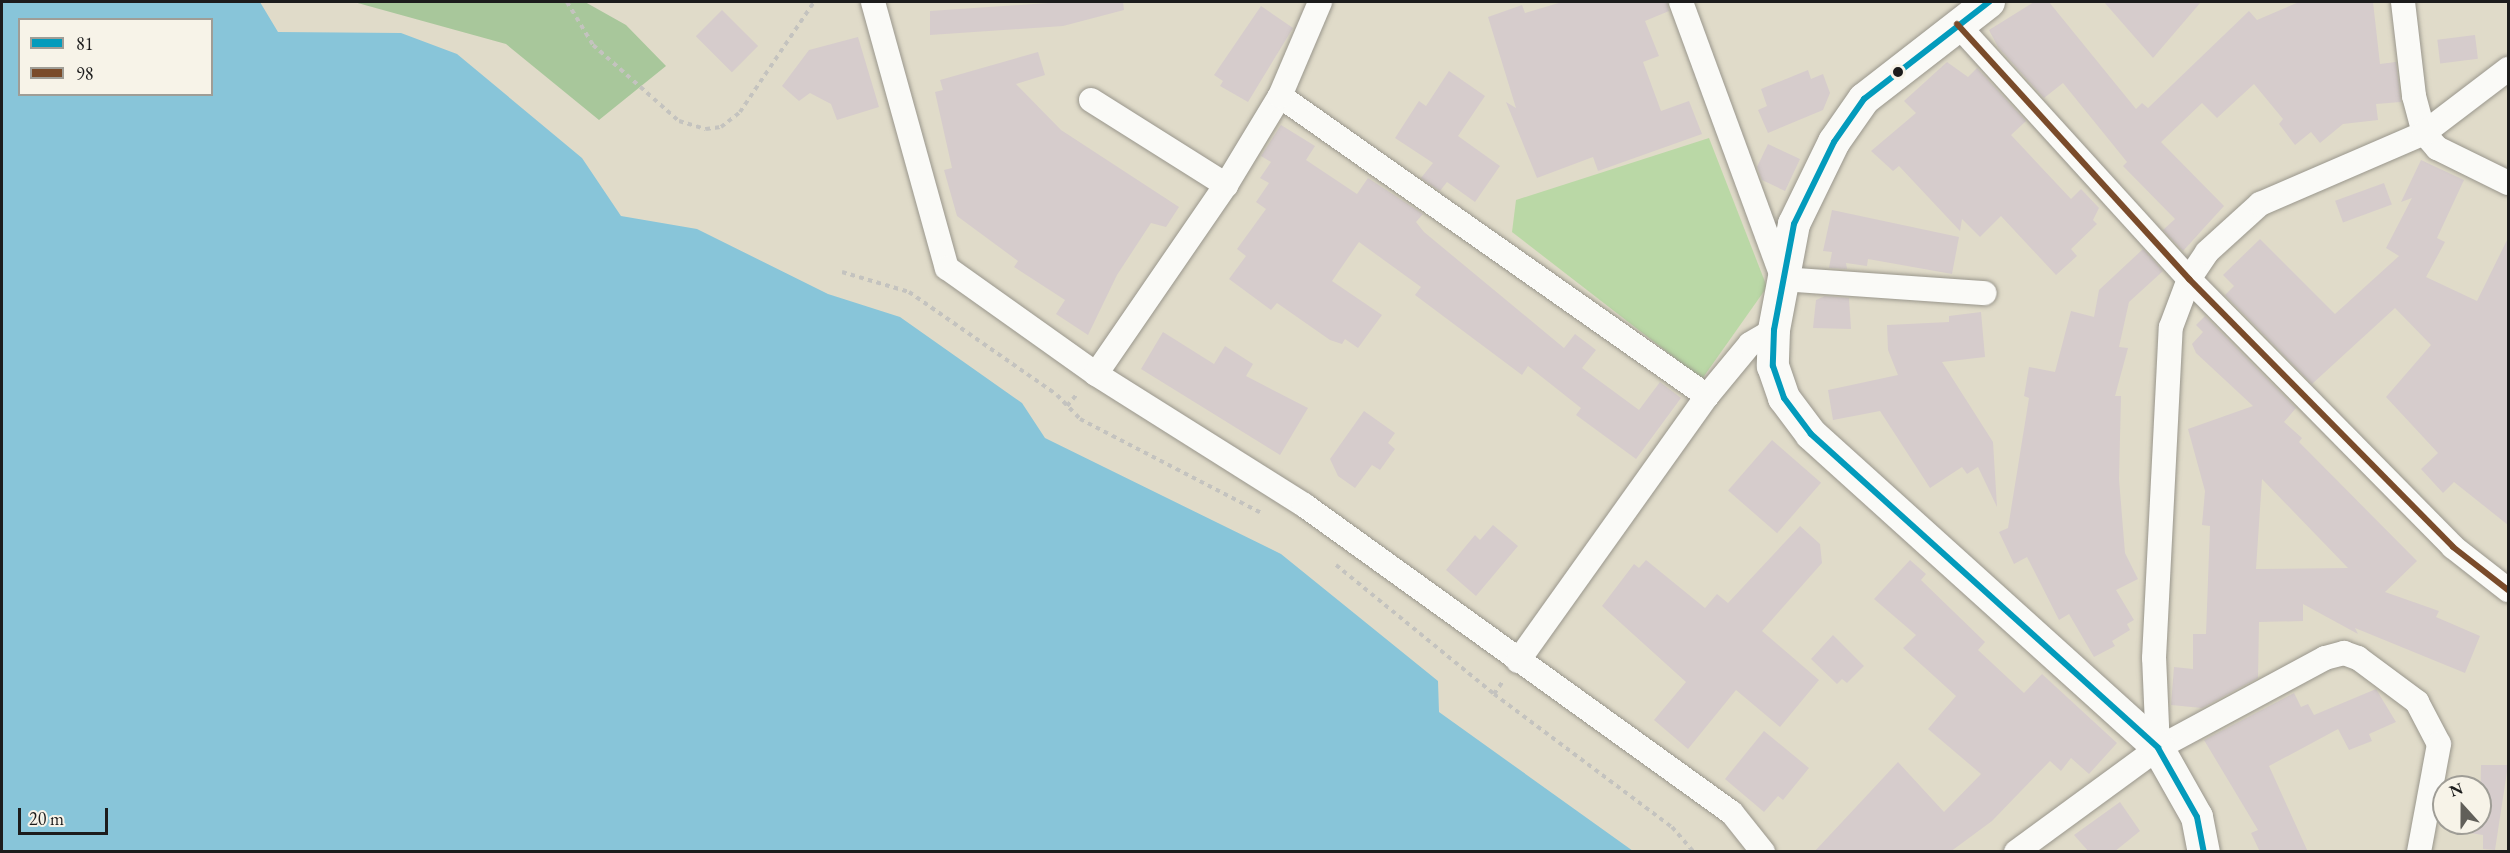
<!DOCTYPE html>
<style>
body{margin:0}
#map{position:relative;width:2510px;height:853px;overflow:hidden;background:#e0dbc9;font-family:"EB Garamond",serif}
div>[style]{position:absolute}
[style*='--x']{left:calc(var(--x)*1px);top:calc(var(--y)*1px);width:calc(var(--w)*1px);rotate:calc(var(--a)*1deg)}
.green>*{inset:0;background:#bad8a6}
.forest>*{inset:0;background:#a8c79b}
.water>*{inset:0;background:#88c5d9}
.building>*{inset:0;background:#d6cccc;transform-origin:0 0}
.path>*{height:4px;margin-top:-2px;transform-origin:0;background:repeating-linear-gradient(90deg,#c4c3bf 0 4.5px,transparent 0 9px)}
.roads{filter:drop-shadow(0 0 2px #99968c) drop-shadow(0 0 2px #99968c)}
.minor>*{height:24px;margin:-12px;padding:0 12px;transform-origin:12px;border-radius:12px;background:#fafaf7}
.tertiary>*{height:32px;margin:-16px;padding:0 16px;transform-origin:16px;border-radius:16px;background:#fafaf7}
.bus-1>*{height:6px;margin:-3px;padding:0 3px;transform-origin:3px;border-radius:3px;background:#039bbc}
.bus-2>*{height:6px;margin:-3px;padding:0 3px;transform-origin:3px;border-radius:3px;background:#7a4b2a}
.dots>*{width:16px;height:16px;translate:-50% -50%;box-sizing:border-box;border:3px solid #f7f3e8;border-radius:50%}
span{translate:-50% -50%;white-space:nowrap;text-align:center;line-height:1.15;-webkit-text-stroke:4.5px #f7f3e8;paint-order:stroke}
.frame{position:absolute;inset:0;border:3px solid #1c1c1c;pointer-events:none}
.legend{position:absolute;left:18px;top:18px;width:195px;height:78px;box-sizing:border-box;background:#f7f3e8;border:2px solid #9f9d96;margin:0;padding:8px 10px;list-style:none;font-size:18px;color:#1c1c1c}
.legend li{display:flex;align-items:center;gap:12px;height:30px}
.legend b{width:30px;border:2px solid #9f9d96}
.north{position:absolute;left:2432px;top:775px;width:60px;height:60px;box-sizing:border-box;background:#f7f3e8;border:2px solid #9f9d96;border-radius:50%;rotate:339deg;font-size:16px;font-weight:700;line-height:24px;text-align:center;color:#1c1c1c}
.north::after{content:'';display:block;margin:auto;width:21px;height:27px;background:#615f59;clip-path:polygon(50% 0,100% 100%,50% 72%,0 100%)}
.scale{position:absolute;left:18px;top:808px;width:90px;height:27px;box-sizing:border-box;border:3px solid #1c1c1c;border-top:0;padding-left:8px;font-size:18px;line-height:21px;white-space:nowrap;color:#1c1c1c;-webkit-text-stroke:4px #f7f3e8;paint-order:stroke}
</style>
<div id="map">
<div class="green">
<i style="clip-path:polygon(1709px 138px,1767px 287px,1702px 379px,1512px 232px,1516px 200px)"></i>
</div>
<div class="forest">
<i style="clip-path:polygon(354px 2px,585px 2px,626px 25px,666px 66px,599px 120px,506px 44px)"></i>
</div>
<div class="water">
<i style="clip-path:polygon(evenodd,2px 2px,260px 2px,278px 32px,401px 33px,457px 54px,582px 158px,621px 216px,697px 229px,828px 294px,900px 317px,1022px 403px,1045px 438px,1281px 554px,1438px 681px,1439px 712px,1633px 851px,2px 851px,2px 2px,20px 20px,212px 20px,212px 94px,20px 94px,20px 20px)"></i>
</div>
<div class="building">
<i style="clip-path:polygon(1063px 2px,1123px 2px,1124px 10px,1063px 26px,930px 35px,930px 11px)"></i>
<i style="clip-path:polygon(1562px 2px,1667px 2px,1669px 11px,1645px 21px,1659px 56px,1643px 62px,1661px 111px,1689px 101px,1702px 134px,1598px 171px,1593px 157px,1537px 178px,1506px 102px,1516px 108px,1488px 17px,1522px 5px,1525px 13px)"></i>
<i style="clip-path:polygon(2034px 2px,2049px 2px,2136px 109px,2142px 103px,2148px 108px,2249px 11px,2257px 20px,2299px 2px,2373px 2px,2380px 64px,2396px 62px,2401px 102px,2376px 104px,2378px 120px,2343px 124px,2320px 143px,2311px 132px,2295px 145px,2279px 124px,2283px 119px,2254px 84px,2217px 118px,2202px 103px,2161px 142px,2224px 206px,2183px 251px,2163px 230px,2175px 219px,2123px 166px,2127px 162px,2063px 83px,2044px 98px,1998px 47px,1989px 30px)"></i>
<i style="clip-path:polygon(2104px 2px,2201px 2px,2153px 58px)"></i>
<i style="clip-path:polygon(1261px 6px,1293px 28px,1248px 102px,1220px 86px,1223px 81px,1214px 75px)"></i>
<i style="left:722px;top:10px;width:51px;height:37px;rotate:45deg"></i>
<i style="left:2475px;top:35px;width:24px;height:38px;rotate:83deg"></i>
<i style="clip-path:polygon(858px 37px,879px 107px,837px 120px,831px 104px,810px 93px,799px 101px,782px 86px,809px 50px)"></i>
<i style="clip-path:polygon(1038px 52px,1045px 75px,1016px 84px,1061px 130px,1179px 207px,1166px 227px,1151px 223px,1117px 275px,1088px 335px,1056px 314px,1065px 300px,1014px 267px,1018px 261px,957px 216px,944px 170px,952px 168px,935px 92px,943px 90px,940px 80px)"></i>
<i style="clip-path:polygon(1947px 62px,1968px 77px,1977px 68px,2026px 121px,2011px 135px,2071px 199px,2081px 189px,2099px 208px,2093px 220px,2097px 224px,2071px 249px,2077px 256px,2056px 275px,2001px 216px,1980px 237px,1962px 219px,1960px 231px,1899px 166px,1893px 171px,1871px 151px,1916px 113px,1904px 101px)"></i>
<i style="clip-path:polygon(1808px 70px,1811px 79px,1823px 74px,1830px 93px,1823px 110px,1768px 133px,1758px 110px,1767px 106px,1761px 89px)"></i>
<i style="clip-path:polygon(1449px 71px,1485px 96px,1458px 136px,1500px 166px,1475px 202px,1447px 182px,1440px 191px,1421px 178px,1433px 163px,1395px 138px,1419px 101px,1426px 106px)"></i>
<i style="clip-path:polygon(1281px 125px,1315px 146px,1306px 160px,1357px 194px,1368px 178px,1423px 214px,1416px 222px,1424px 232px,1564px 348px,1575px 334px,1596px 350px,1582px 368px,1639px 410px,1660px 382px,1681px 398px,1636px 459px,1576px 415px,1581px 408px,1528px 366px,1522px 375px,1415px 295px,1421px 287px,1359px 242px,1332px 281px,1382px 315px,1358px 348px,1345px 339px,1342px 344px,1330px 340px,1277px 303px,1271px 310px,1229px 279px,1246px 256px,1237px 249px,1266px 209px,1256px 202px,1269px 183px,1260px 178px,1271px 162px,1261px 156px)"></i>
<i style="clip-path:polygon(1768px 144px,1800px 159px,1785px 191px,1762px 180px,1757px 167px)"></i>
<i style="clip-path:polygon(2421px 160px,2464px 180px,2437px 238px,2445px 242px,2426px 277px,2477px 301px,2508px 238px,2508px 525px,2454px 482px,2443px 493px,2421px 469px,2438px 453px,2386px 397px,2431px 345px,2395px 308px,2312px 384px,2225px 295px,2234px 286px,2223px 275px,2260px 239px,2335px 314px,2399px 256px,2386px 248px,2412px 198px,2401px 202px)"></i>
<i style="left:2384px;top:183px;width:23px;height:52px;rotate:70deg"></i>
<i style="clip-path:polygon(1832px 210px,1959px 237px,1952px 274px,1868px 259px,1867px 266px,1846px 263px,1847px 269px,1829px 268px,1832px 252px,1823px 251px)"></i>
<i style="clip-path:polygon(2143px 249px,2163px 271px,2129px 302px,2119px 347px,2128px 348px,2115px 396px,2121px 396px,2119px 479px,2125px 553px,2138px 579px,2116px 590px,2134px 620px,2127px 624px,2130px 630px,2112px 641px,2115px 646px,2094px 657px,2069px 614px,2059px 620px,2027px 557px,2014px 564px,1999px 532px,2008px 528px,2029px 398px,2024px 396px,2029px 367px,2055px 372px,2071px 311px,2094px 317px,2099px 290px)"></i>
<i style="clip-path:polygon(1825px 296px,1849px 298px,1851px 329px,1813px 328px,1816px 300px)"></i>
<i style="clip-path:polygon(1981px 312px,1985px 357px,1942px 362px,1993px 442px,1997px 507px,1978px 467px,1967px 474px,1962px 467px,1930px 488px,1880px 411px,1833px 420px,1828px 390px,1898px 375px,1888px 350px,1887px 325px,1949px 322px,1949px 316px)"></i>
<i style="clip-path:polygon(evenodd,2205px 316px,2296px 408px,2284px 422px,2302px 438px,2299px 442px,2417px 561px,2385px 592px,2439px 611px,2436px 617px,2480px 636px,2465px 673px,2355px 628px,2358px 634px,2303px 604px,2303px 621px,2259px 622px,2258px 678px,2202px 708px,2171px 705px,2174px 667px,2193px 669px,2193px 634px,2206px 634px,2210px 526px,2202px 525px,2205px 491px,2188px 429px,2253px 406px,2196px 353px,2192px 344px,2203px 332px,2196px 325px,2205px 316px,2262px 479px,2348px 568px,2256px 569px,2262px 479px)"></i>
<i style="clip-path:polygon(1163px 332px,1214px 364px,1225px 346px,1253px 364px,1246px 376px,1308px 408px,1280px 455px,1141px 369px)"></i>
<i style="clip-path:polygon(1364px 411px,1395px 433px,1388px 443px,1395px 449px,1380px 470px,1372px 465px,1355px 488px,1338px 476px,1330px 459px)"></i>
<i style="left:1772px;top:440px;width:65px;height:67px;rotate:41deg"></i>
<i style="clip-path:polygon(1493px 525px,1518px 546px,1476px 596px,1446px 570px,1475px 535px,1480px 540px)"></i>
<i style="clip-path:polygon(1800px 526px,1820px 544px,1822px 563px,1762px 631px,1819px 680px,1780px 727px,1736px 690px,1688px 749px,1654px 720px,1686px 682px,1602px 606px,1634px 564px,1639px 568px,1646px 560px,1705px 608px,1717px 594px,1728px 603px)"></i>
<i style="clip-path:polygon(1910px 560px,1926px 574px,1921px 580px,1985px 642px,1978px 650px,2024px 693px,2042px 674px,2117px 743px,2089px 774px,2071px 758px,2061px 771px,2050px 761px,1992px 821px,1950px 852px,1814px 852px,1898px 762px,1944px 812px,1981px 774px,1928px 729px,1956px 696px,1903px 648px,1916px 635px,1874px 599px)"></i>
<i style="clip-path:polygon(1833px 635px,1864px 666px,1847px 683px,1842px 679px,1837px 684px,1811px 659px)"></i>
<i style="clip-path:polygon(2376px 689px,2396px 722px,2369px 734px,2372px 741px,2349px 750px,2338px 729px,2269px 766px,2308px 852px,2260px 852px,2251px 833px,2258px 830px,2204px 740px,2294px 693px,2301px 707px,2308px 704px,2314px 715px)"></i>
<i style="clip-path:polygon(1764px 731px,1809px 768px,1783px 800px,1778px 796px,1764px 812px,1725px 779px)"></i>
<i style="clip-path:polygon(2481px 765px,2508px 765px,2495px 850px,2483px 849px,2483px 835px,2464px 832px,2465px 823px,2480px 823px)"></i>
<i style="clip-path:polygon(2120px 802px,2140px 831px,2114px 852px,2089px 852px,2074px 835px)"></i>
</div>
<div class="path">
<i style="--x:567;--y:2;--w:50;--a:58.8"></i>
<i style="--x:593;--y:45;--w:115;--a:41.5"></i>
<i style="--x:679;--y:121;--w:28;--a:17"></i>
<i style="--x:706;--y:129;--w:15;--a:-8"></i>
<i style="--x:721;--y:127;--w:24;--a:-38"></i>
<i style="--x:740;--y:112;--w:133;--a:-56.1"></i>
<i style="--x:842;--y:272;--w:70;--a:16.6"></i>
<i style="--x:909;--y:292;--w:180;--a:34.8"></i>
<i style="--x:1057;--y:395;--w:33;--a:46"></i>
<i style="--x:1080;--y:419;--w:204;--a:27.4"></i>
<i style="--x:1067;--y:406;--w:16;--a:-50"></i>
<i style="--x:1336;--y:565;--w:204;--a:39.2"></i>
<i style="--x:1494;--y:694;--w:222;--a:36.8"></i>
<i style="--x:1672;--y:827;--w:33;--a:49"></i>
<i style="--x:1494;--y:694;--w:16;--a:-55"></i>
</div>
<div class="roads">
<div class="minor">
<i style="--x:873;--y:2;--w:276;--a:74.5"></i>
<i style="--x:947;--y:268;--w:183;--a:35.4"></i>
<i style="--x:1096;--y:374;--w:246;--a:32.2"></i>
<i style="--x:1304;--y:505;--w:527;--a:35.74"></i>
<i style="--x:1732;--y:813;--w:50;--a:51.5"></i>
<i style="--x:1681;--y:2;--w:295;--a:69.8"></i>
<i style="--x:1783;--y:279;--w:202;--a:4"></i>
<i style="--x:2403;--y:2;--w:95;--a:83.3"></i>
<i style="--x:2414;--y:96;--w:38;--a:75"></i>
<i style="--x:2424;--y:133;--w:20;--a:49"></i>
<i style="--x:2437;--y:148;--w:79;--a:26.2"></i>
<i style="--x:1957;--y:24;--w:345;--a:47.7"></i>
<i style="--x:2189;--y:279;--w:376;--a:45.4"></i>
<i style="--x:2453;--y:547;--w:70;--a:38"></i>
<i style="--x:1280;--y:96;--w:522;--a:35.09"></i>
<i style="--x:1091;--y:100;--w:160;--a:32.2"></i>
<i style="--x:1096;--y:374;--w:229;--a:-55.5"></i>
<i style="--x:1226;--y:185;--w:104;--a:-58.8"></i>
<i style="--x:1280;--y:96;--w:102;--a:-66.9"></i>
<i style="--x:1518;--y:661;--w:325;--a:-54.5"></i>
<i style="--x:1707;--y:396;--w:67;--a:-50.4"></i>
<i style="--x:1750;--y:344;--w:28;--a:-30"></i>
<i style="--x:2158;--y:748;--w:90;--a:-92.5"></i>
<i style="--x:2154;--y:658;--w:331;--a:-87.1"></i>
<i style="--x:2171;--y:327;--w:51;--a:-69.4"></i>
<i style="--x:2189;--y:279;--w:32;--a:-56"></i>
<i style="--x:2207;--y:252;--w:72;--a:-42.2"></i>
<i style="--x:2260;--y:204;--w:179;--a:-23.4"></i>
<i style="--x:2424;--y:133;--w:106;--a:-37.3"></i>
<i style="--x:2016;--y:852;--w:176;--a:-36.2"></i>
<i style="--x:2158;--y:748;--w:190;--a:-28.3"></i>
<i style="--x:2325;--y:658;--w:20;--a:-15"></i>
<i style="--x:2344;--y:653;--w:15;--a:20"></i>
<i style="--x:2358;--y:658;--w:74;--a:36.7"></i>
<i style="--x:2417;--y:702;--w:47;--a:62.4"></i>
<i style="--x:2439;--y:744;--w:110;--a:100.5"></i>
</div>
<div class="tertiary">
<i style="--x:1989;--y:2;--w:158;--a:142.2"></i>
<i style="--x:1864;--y:99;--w:52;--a:124.9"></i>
<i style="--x:1834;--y:142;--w:91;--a:116"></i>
<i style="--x:1794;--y:224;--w:108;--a:100.7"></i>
<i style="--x:1774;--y:330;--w:36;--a:92"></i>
<i style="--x:1773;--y:366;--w:34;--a:71"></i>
<i style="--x:1784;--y:398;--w:45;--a:53.1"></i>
<i style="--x:1811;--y:434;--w:468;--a:42.1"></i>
<i style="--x:2158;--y:748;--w:79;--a:60.5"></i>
<i style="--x:2197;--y:817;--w:36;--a:79"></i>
</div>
</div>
<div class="bus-1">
<i style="--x:1989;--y:2;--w:158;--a:142.2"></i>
<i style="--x:1864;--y:99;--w:52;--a:124.9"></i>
<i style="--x:1834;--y:142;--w:91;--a:116"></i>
<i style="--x:1794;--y:224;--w:108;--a:100.7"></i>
<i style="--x:1774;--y:330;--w:36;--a:92"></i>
<i style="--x:1773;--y:366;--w:34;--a:71"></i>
<i style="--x:1784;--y:398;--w:45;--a:53.1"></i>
<i style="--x:1811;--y:434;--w:468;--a:42.1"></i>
<i style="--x:2158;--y:748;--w:79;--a:60.5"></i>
<i style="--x:2197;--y:817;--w:36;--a:79"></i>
</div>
<div class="bus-2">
<i style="--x:1957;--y:24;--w:345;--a:47.7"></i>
<i style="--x:2189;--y:279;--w:376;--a:45.4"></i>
<i style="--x:2453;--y:547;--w:70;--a:38"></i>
</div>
<div class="dots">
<i style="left:1898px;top:72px;background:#1c1c1c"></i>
</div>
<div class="frame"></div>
<ul class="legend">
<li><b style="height:8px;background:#039bbc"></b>81</li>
<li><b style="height:8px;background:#7a4b2a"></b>98</li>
</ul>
<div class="north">N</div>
<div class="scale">20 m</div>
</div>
